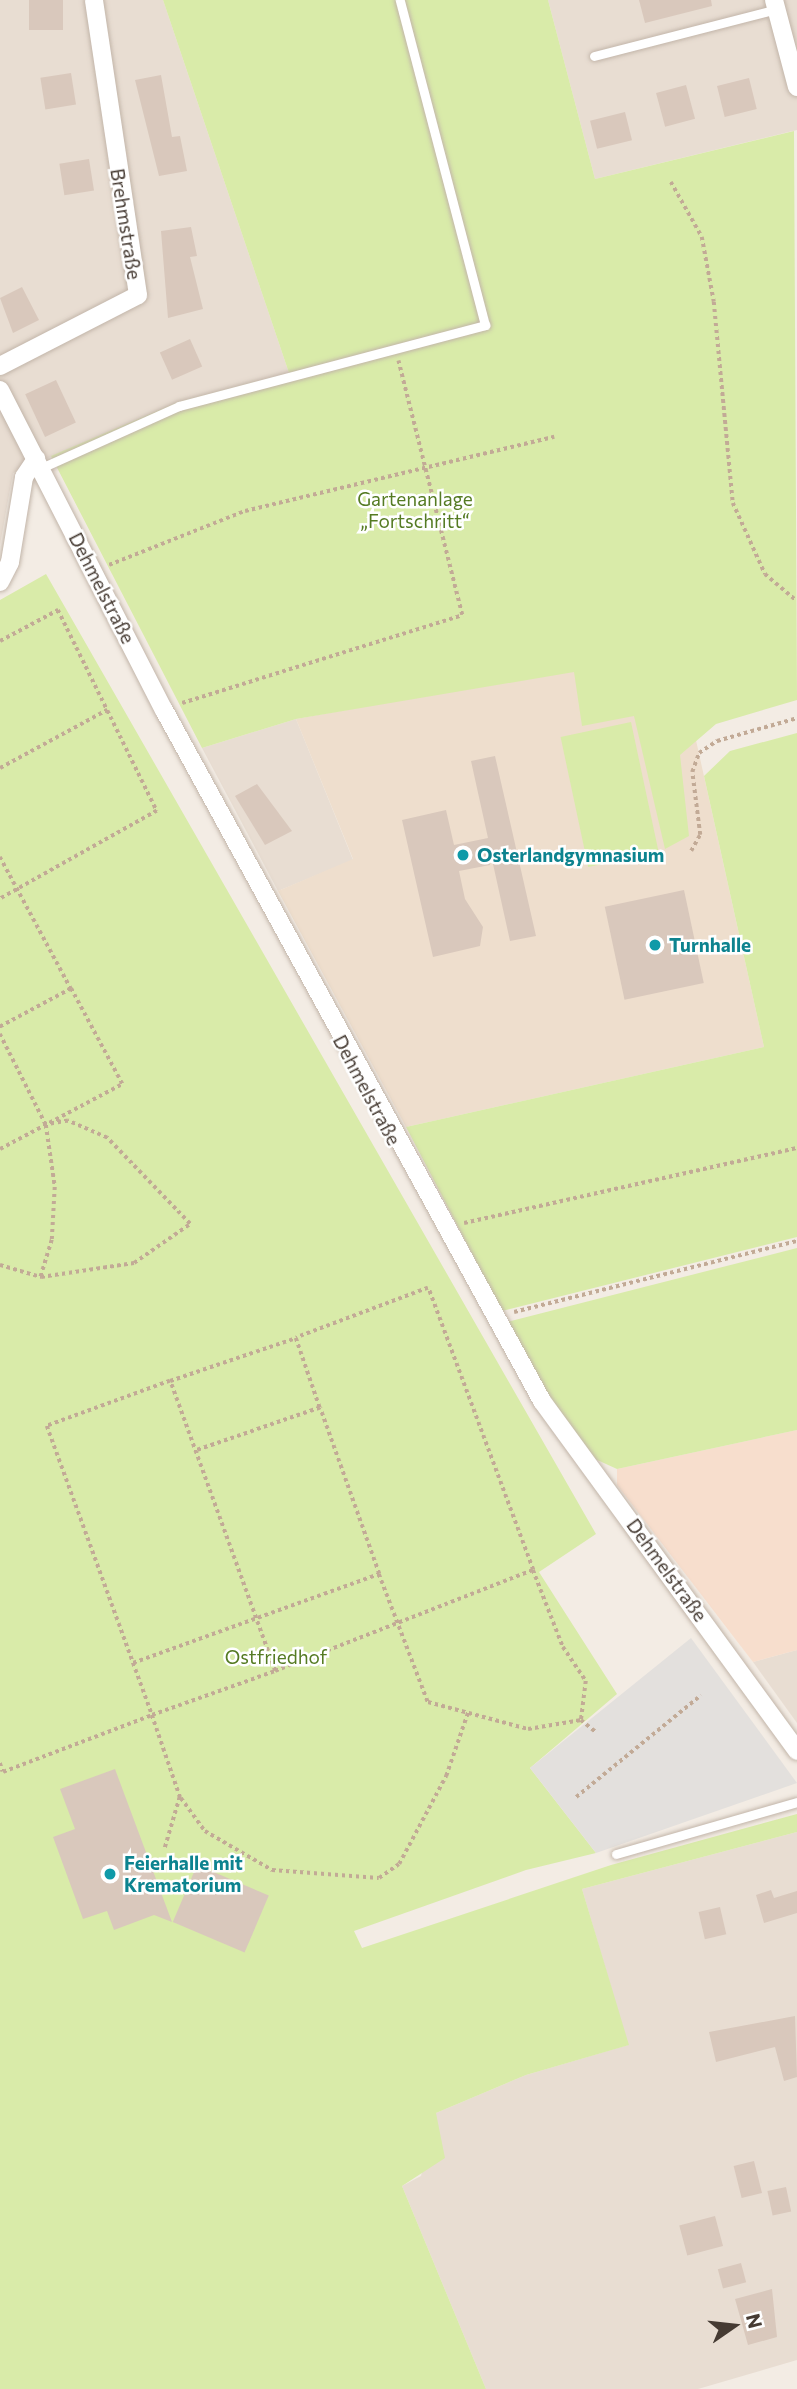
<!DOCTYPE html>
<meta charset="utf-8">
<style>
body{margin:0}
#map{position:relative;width:797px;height:2389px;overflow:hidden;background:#f3ece4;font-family:Commissioner,sans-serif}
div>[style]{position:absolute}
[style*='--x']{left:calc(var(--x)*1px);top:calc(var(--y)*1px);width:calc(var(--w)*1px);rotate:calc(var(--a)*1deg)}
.residential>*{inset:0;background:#e8ddd2}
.commercial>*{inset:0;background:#f7decd}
.education>*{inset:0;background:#eedecd}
.green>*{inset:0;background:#d9eba9;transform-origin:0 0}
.parking>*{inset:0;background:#e3e0dd}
.building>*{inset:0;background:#d9c8bc;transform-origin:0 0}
.path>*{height:3.5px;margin-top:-1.75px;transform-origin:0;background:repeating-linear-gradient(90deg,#c2aa96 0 3.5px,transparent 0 7px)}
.roads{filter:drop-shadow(0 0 2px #c2b5a9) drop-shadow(0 0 2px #c2b5a9)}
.service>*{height:9px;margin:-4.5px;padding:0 4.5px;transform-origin:4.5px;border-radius:4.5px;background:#fff}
.minor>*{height:18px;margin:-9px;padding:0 9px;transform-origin:9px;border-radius:9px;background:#fff}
.dots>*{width:19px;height:19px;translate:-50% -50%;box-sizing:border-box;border:4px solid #fff;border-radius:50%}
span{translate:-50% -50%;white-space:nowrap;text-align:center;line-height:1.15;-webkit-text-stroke:5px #fff;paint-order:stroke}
.street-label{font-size:19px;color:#463b33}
.park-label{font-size:19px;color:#557b23}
.culture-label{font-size:19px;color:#0d838f;font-weight:700}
.left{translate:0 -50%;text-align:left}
.north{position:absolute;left:699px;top:2291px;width:70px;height:70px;-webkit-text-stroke:5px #fff;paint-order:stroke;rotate:76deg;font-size:19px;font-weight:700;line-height:28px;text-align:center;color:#463b33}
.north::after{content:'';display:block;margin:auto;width:24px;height:32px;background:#463b33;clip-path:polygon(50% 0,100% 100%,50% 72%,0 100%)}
</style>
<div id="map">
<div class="residential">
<i style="clip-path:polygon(0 0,163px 0,289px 373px,178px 402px,13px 473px,0 545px)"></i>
<i style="clip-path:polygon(548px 0,797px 0,797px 130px,595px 179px)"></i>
<i style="clip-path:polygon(296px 719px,353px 860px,278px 891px,202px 748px)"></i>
<i style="clip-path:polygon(797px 1650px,797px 1723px,753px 1662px)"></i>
<i style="clip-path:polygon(797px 1832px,797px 2360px,698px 2389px,486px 2389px,402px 2186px,421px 2176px,436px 2113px,526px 2075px,628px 2045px,582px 1889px)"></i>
</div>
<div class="commercial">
<i style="clip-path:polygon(797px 1430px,797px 1650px,753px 1662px,617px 1485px,617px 1469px)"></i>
</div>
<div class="education">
<i style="clip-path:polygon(676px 650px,764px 1047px,406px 1127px,278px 891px,353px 859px,296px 719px)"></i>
</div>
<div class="green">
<i style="clip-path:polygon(163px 0,548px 0,595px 179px,794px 131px,797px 700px,716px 724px,680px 755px,689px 836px,665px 849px,634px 716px,582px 726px,574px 672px,296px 719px,202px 748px,51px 456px,178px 402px,289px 373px)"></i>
<i style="clip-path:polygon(46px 574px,596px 1534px,539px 1572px,617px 1694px,530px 1768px,596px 1853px,526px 1870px,354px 1931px,362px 1948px,611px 1865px,797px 1814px,797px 1832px,582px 1889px,629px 2045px,526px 2075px,436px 2113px,445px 2158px,402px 2186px,486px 2389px,0 2389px,0 600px)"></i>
<i style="left:631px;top:722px;width:133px;height:72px;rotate:78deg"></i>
<i style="clip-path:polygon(797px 733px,797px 1237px,502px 1311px,406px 1127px,764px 1047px,704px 776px,730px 751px)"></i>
<i style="clip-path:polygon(797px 1248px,797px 1430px,617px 1469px,595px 1459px,545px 1391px,507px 1322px)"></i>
</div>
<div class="parking">
<i style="clip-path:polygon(691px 1638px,797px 1783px,596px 1853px,530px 1768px)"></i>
</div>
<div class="building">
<i style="left:29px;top:0;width:34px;height:30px"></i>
<i style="clip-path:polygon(639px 0,711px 0,712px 6px,645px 23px)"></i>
<i style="left:71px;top:73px;width:32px;height:31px;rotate:81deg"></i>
<i style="clip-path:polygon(161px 75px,172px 137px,180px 136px,187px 171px,159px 176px,135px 80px)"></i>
<i style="left:749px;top:78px;width:32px;height:33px;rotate:76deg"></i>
<i style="left:686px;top:85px;width:35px;height:31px;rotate:75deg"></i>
<i style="left:625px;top:112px;width:29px;height:36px;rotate:76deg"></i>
<i style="left:89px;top:159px;width:32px;height:30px;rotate:81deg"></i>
<i style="clip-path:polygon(191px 227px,197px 256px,190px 257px,203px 309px,168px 318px,161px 231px)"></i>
<i style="clip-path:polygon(22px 287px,39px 320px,13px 333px,0 298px)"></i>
<i style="left:190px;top:339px;width:30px;height:33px;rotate:66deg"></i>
<i style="left:56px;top:380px;width:47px;height:34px;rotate:65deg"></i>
<i style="clip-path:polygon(495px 756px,536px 936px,510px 941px,491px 855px,490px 865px,459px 871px,465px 899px,483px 927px,480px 946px,433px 957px,402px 820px,446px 810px,454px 845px,488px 838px,471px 761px)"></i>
<i style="clip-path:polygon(257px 784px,292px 831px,265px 845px,235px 796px)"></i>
<i style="left:684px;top:890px;width:95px;height:81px;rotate:78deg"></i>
<i style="clip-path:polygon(115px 1769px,172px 1922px,154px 1915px,114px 1930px,107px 1911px,83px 1919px,53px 1837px,75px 1829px,60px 1789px)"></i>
<i style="left:197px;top:1865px;width:78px;height:62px;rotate:23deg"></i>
<i style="clip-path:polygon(771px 1890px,774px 1898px,797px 1891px,797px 1913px,764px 1923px,756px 1895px)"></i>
<i style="left:720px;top:1907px;width:28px;height:22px;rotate:77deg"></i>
<i style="clip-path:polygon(795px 2016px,797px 2077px,784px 2081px,775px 2047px,716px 2062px,709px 2032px)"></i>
<i style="left:754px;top:2161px;width:33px;height:21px;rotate:76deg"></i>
<i style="left:786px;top:2187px;width:25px;height:19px;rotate:78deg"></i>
<i style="left:715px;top:2216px;width:31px;height:37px;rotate:75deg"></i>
<i style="left:741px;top:2263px;width:20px;height:24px;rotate:75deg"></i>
<i style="clip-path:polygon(772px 2289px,777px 2337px,748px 2345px,735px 2299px)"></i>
</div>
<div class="path">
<i style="--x:671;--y:182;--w:63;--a:60.6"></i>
<i style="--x:702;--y:237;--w:66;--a:79.5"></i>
<i style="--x:714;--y:302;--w:202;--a:84.6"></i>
<i style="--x:733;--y:503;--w:78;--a:65.7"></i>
<i style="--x:765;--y:574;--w:42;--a:40.2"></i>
<i style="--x:109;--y:565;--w:146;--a:-21.7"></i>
<i style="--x:245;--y:511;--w:318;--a:-13.5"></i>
<i style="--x:0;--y:641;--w:66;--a:-28.1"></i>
<i style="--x:58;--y:610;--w:224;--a:63.8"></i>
<i style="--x:157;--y:811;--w:180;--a:150.7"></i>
<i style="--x:182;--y:703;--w:294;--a:-17.4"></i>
<i style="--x:462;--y:615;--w:262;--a:-104.1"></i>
<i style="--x:0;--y:768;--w:122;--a:-28.5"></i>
<i style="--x:691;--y:851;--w:18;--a:-61"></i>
<i style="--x:700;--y:835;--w:64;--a:-97.2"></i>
<i style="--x:692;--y:772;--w:20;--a:-70"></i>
<i style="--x:699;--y:753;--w:22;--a:-34"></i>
<i style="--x:717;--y:741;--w:83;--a:-16"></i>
<i style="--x:0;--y:857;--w:150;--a:61.7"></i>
<i style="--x:71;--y:989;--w:81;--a:151.8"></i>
<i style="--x:0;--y:1034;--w:102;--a:63.2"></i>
<i style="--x:46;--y:1125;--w:63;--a:81.7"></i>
<i style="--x:55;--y:1187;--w:53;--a:93.2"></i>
<i style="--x:52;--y:1240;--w:39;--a:107"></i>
<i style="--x:0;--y:1149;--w:138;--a:-28"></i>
<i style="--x:122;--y:1084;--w:108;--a:-118.2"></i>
<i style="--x:464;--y:1223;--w:341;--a:-12.7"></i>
<i style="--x:0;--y:1265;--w:43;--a:16.3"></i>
<i style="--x:41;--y:1277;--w:94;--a:-8.6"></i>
<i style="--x:134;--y:1263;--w:68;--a:-34.9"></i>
<i style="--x:190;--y:1224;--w:120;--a:-134"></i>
<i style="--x:107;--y:1138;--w:43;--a:-156.4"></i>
<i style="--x:68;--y:1121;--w:22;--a:170"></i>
<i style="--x:514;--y:1312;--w:292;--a:-14.1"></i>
<i style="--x:170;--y:1381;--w:133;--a:-18.8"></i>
<i style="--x:296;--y:1338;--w:74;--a:71.1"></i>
<i style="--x:320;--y:1408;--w:132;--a:161"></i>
<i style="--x:533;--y:1570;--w:83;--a:68.7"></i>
<i style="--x:563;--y:1647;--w:41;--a:55.9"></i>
<i style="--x:586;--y:1681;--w:39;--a:97"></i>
<i style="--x:379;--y:1574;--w:137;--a:69.1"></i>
<i style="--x:428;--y:1702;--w:104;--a:15.1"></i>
<i style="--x:528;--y:1729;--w:54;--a:-9.6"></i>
<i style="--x:581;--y:1720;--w:19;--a:39"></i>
<i style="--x:133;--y:1663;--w:262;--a:-19.9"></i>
<i style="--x:379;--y:1574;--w:176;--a:-109.6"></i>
<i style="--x:275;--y:1671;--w:277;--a:-21.4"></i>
<i style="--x:533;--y:1570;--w:301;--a:-110.4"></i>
<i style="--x:428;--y:1288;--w:141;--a:159.3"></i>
<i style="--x:0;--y:1763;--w:9;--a:72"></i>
<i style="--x:3;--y:1772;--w:160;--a:-20.9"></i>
<i style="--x:152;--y:1715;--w:131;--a:-19.7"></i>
<i style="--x:275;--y:1671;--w:308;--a:-109.9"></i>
<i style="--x:170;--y:1381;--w:131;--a:159.9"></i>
<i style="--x:47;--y:1426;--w:307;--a:70"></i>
<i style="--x:152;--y:1715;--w:87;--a:71.1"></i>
<i style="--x:180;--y:1797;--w:53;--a:106.4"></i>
<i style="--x:576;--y:1797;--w:161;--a:-39.2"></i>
<i style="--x:181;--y:1798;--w:41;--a:54"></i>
<i style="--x:205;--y:1831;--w:78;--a:30.2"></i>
<i style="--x:272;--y:1870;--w:107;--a:4.3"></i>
<i style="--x:379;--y:1878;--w:24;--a:-35"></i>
<i style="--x:399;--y:1864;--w:100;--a:-61.9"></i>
<i style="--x:446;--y:1776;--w:68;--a:-71"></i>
</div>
<div class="roads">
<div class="service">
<i style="--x:594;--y:56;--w:189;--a:-14.4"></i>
<i style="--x:41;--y:468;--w:151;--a:-24.2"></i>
<i style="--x:179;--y:406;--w:317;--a:-14.8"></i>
<i style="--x:485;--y:325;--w:336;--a:-104.7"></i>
<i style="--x:616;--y:1854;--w:188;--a:-16"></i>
</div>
<div class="minor">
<i style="--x:774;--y:0;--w:90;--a:75.2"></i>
<i style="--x:0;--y:366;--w:155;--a:-27.2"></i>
<i style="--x:138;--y:295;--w:298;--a:-98.5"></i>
<i style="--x:0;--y:390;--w:360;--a:62.9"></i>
<i style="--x:164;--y:710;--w:788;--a:61.32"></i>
<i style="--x:542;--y:1401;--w:433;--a:53.9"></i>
<i style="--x:0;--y:582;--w:22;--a:-63"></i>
<i style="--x:10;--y:562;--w:86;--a:-80.6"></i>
<i style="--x:24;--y:477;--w:22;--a:-56"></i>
</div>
</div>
<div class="dots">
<i style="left:463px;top:855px;background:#0f9aa8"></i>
<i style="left:655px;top:945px;background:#0f9aa8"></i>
<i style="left:110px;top:1874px;background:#0f9aa8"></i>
</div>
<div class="street-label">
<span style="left:126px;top:224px;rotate:81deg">Brehmstraße</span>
<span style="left:102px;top:588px;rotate:63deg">Dehmelstraße</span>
<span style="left:367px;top:1090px;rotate:62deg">Dehmelstraße</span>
<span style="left:667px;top:1570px;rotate:54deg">Dehmelstraße</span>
</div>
<div class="park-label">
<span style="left:415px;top:510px">Gartenanlage<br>„Fortschritt“</span>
<span style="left:276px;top:1657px">Ostfriedhof</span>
</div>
<div class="culture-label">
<span class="left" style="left:477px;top:855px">Osterlandgymnasium</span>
<span class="left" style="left:669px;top:945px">Turnhalle</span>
<span class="left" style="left:124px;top:1874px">Feierhalle mit<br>Krematorium</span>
</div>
<div class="north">N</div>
</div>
